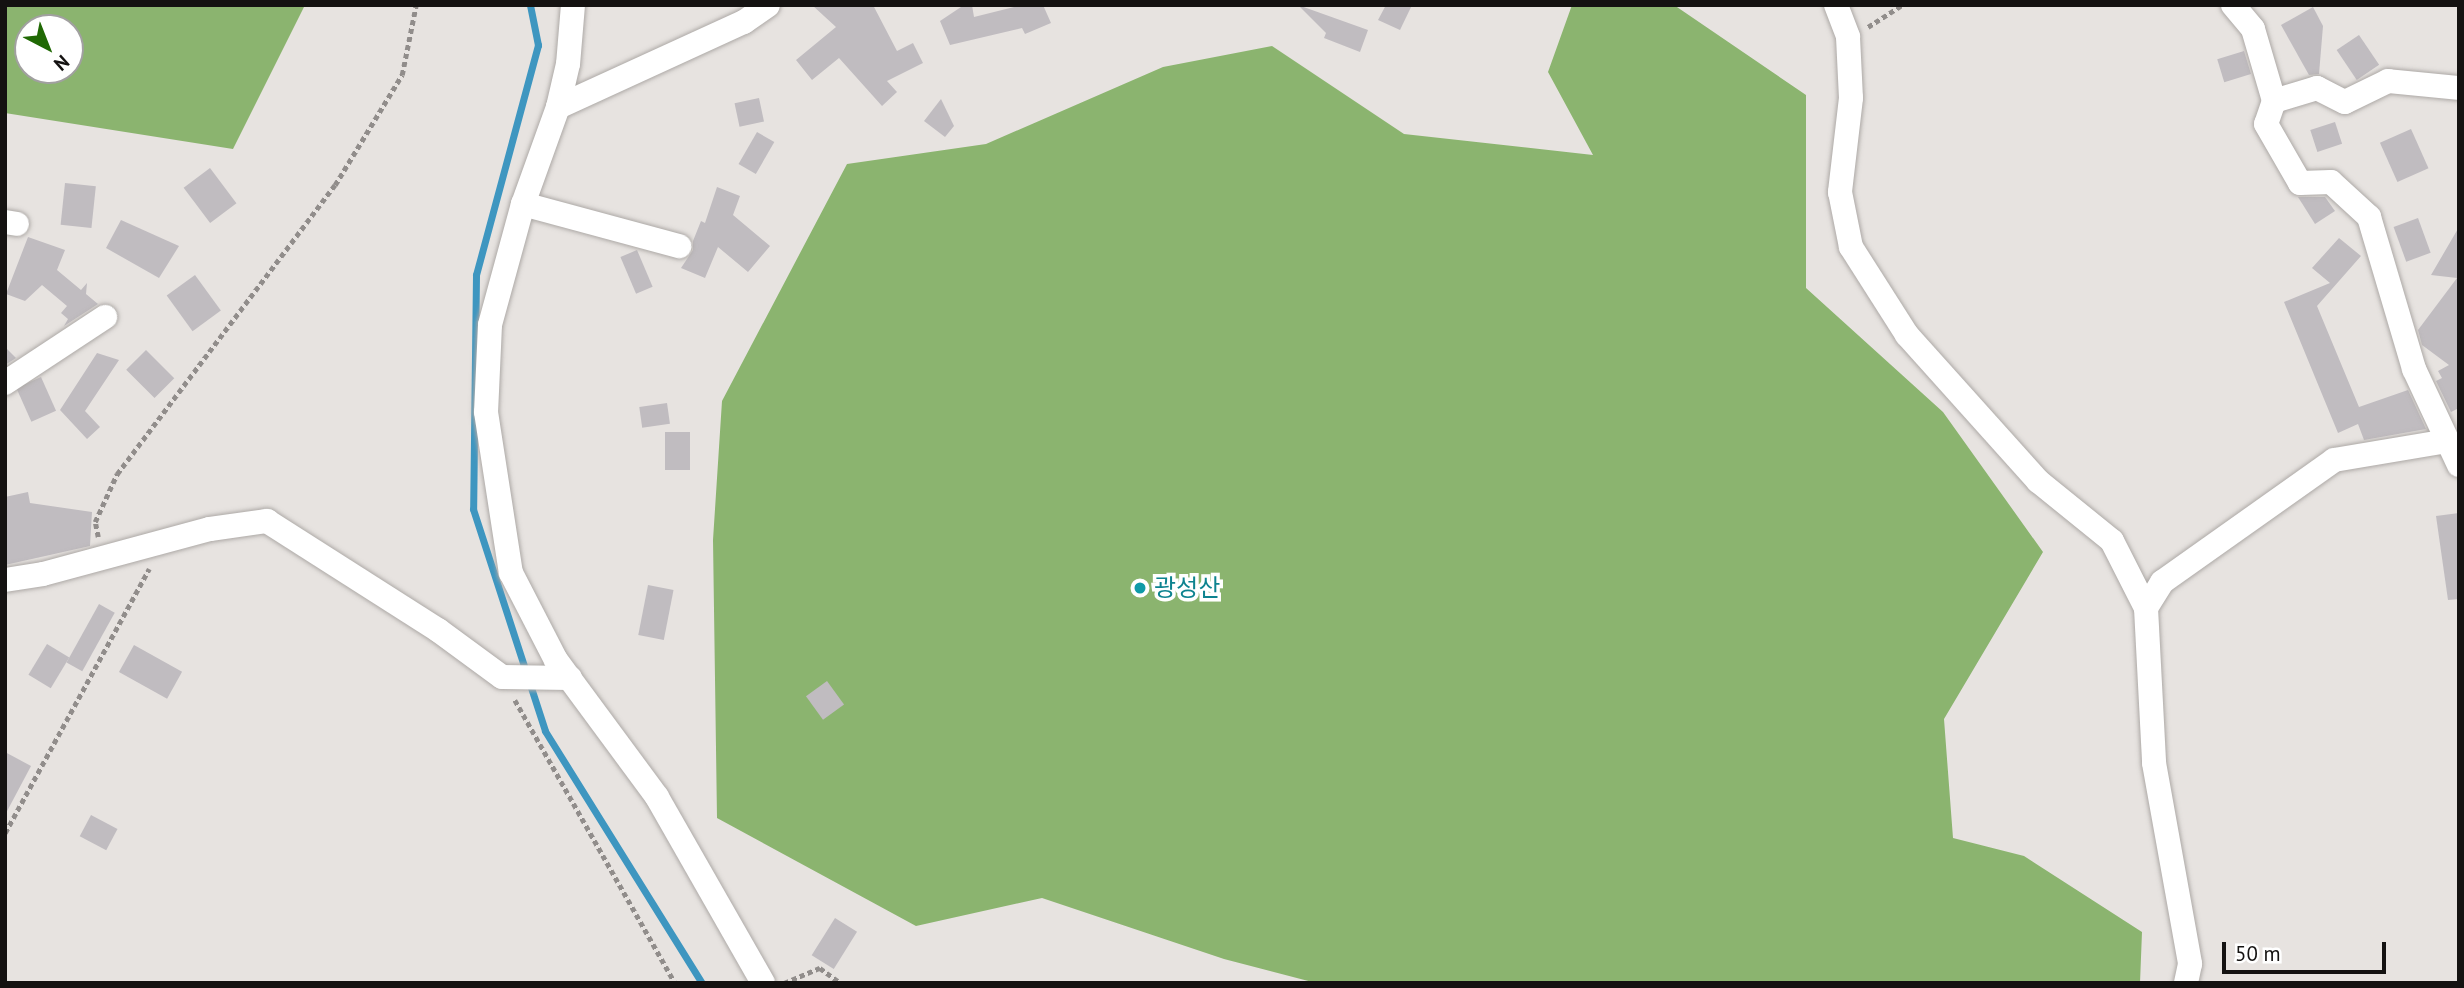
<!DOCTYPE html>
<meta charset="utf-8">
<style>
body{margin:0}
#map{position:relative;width:2464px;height:988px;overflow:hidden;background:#e7e3e0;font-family:"PT Sans","Noto Sans KR",sans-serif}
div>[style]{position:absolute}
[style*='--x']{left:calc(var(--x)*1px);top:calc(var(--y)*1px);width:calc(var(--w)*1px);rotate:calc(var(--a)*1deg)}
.forest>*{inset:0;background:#8bb46f}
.stream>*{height:7px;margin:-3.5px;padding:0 3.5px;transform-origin:3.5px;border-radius:3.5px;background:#3e96c0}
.building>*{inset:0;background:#c0bcc0;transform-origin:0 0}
.path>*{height:4.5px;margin-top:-2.25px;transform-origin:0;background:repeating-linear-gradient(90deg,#918d8b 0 5px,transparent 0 8.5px)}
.roads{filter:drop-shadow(0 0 2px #ada9a6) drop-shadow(0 0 2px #ada9a6)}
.street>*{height:24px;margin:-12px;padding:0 12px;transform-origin:12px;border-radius:12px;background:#fff}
.dots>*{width:19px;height:19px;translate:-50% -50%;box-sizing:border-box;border:4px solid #fff;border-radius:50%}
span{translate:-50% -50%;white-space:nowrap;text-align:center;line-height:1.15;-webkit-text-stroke:7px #fff;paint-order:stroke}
.culture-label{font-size:24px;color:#0d838f}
.left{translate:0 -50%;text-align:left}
.frame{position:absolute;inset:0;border:7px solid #141211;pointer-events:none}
.north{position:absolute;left:14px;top:14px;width:70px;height:70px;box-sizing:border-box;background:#fff;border:2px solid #a1a0a0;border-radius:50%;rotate:138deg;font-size:19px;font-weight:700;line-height:28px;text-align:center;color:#141211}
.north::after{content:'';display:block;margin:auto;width:24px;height:32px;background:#206904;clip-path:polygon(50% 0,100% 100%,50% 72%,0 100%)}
.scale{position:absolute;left:2222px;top:942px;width:164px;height:32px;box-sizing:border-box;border:4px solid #141211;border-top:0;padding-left:9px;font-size:21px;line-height:24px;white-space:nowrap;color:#141211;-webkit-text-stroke:5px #fff;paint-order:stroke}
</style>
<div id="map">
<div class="forest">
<i style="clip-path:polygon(evenodd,5px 5px,305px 5px,233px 149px,5px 113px,5px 5px,28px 28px,70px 28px,70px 70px,28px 70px,28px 28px)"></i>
<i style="clip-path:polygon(1572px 5px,1674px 5px,1806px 95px,1806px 288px,1943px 412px,2043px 552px,1944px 719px,1953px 838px,2024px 856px,2142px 932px,2140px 983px,1316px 983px,1224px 959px,1042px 898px,916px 926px,717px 818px,713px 540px,722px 401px,847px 164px,986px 144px,1163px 67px,1272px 46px,1404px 134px,1593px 155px,1548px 72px)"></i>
</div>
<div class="stream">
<i style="--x:530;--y:5;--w:41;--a:78.7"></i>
<i style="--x:538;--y:45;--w:238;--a:105.1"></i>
<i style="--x:476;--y:275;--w:234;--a:90.7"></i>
<i style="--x:473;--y:509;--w:233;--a:72"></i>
<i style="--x:545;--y:731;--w:297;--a:58.1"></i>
</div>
<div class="building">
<i style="clip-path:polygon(812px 5px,873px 5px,897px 51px,913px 43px,923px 63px,887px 81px,897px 92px,882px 106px,839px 58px,812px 80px,796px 60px,836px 27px)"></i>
<i style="clip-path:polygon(964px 5px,972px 5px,974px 17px,1022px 5px,1043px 5px,1051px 23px,1025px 34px,1022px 28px,950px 45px,940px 21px)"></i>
<i style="clip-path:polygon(1298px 5px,1368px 30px,1360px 52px,1324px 38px,1326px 33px)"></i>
<i style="clip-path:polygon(1386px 5px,1412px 5px,1400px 30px,1378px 20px)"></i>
<i style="clip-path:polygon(2313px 7px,2323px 26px,2319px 74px,2309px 75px,2281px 25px)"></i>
<i style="left:2359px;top:35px;width:36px;height:27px;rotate:56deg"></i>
<i style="left:2244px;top:51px;width:24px;height:28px;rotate:73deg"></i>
<i style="left:759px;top:98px;width:24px;height:25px;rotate:78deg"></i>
<i style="clip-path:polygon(941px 99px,954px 126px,945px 137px,924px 121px)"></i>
<i style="left:2335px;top:122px;width:23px;height:26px;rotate:72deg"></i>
<i style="left:2411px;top:129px;width:43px;height:34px;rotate:66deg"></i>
<i style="left:757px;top:132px;width:20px;height:37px;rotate:30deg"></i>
<i style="left:210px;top:168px;width:44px;height:33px;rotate:53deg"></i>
<i style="left:65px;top:183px;width:31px;height:42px;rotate:6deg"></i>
<i style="clip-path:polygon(717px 187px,740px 196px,733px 215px,770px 246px,748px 272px,718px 247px,705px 278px,681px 268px,693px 250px,693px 241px,701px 221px,705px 223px)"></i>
<i style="clip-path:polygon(2298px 197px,2325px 197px,2335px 211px,2315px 224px)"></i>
<i style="left:2418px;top:218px;width:37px;height:26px;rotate:70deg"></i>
<i style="clip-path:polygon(121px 220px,179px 246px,159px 278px,106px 248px)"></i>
<i style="clip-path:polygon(2459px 227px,2459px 408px,2451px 412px,2436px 381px,2442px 378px,2438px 371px,2449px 365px,2422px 345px,2418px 330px,2457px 278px,2431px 275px)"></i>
<i style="clip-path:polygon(28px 237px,65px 250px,57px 270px,81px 290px,87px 283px,86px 294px,98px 304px,64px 326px,68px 319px,61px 313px,67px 306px,42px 285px,25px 301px,6px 294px)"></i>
<i style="clip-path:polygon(2339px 238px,2361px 256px,2317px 306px,2359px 407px,2408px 390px,2426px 429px,2364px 440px,2358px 424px,2338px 433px,2284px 302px,2330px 283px,2312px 268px)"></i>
<i style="left:637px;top:250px;width:40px;height:18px;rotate:67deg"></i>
<i style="left:195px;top:275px;width:44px;height:35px;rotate:54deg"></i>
<i style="clip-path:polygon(5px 347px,16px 358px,5px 365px)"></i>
<i style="left:146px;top:350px;width:40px;height:28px;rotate:45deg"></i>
<i style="clip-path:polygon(97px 353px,119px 360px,85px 411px,100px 427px,87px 439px,60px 410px)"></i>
<i style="left:41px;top:377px;width:37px;height:27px;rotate:66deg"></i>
<i style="left:667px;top:403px;width:21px;height:28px;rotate:82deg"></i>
<i style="left:665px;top:432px;width:25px;height:38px"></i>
<i style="clip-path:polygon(28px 492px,30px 503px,92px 512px,90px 546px,5px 565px,5px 497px)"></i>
<i style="clip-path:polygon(2459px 513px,2459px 599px,2448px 600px,2436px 516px)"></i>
<i style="left:648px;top:585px;width:26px;height:51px;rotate:11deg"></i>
<i style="left:99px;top:604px;width:18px;height:67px;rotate:29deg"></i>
<i style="left:47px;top:644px;width:26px;height:36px;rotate:31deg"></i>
<i style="left:134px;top:645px;width:55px;height:31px;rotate:29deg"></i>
<i style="left:827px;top:681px;width:29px;height:26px;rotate:54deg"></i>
<i style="clip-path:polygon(5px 752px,31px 766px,5px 815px)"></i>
<i style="left:91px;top:815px;width:30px;height:24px;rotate:28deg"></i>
<i style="left:835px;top:918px;width:26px;height:44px;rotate:32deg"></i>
</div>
<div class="path">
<i style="--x:1868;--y:27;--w:40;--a:-32.9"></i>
<i style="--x:98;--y:537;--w:15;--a:-101"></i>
<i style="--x:95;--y:522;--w:53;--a:-65.4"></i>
<i style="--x:117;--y:474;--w:362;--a:-53"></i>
<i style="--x:335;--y:185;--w:129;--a:-58.7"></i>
<i style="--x:402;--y:75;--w:71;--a:-78.7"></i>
<i style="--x:515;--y:700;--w:325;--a:60.5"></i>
<i style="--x:5;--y:833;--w:301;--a:-61.4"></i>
<i style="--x:784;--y:983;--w:39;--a:-23"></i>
<i style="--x:820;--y:968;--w:26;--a:36"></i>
</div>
<div class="roads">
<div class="street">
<i style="--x:573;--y:5;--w:59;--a:94.8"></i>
<i style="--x:568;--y:64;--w:44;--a:103.1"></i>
<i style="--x:558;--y:107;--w:103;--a:109.8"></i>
<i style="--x:523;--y:204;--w:125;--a:105.3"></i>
<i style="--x:490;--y:325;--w:87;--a:92.6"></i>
<i style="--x:486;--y:412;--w:163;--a:81.2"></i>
<i style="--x:511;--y:573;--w:98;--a:62.7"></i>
<i style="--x:556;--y:660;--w:170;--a:53.6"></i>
<i style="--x:657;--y:797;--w:214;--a:60.3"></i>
<i style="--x:1836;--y:5;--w:34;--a:69"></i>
<i style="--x:1848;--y:37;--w:61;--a:87.2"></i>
<i style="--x:1851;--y:98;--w:95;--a:96.7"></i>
<i style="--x:1840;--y:192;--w:56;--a:78.7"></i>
<i style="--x:1851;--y:247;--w:104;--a:57.5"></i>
<i style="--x:1907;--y:335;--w:196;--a:48.1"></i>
<i style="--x:2038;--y:481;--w:95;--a:39"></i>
<i style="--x:2112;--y:541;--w:75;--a:63.1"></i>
<i style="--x:2146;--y:608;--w:155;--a:87"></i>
<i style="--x:2154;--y:763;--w:204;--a:79.8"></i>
<i style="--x:2190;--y:964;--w:19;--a:102"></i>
<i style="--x:2233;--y:5;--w:31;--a:50"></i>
<i style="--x:2253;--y:29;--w:75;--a:73.7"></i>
<i style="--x:2274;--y:101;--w:24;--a:109"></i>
<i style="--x:2266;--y:124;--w:68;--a:60"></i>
<i style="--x:2300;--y:183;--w:31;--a:-2"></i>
<i style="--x:2331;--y:182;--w:52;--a:42.6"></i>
<i style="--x:2369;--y:217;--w:159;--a:73.5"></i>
<i style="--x:2414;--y:369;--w:106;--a:64.9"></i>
<i style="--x:2274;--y:101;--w:45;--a:-16.8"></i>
<i style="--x:2317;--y:88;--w:31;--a:27"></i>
<i style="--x:2345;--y:102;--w:48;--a:-26"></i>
<i style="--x:2388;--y:81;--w:71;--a:5.6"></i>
<i style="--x:558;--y:107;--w:205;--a:-24.6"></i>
<i style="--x:744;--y:22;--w:29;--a:-35"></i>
<i style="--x:523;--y:204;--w:162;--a:15.1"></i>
<i style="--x:5;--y:222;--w:12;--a:9"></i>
<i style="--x:5;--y:383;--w:120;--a:-33.4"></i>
<i style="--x:5;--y:580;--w:38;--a:-9"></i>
<i style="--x:43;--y:574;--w:173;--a:-15.1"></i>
<i style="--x:210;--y:529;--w:58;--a:-8"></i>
<i style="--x:267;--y:521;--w:203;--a:32.5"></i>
<i style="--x:438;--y:630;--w:79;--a:36.3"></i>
<i style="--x:502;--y:677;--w:68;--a:0.8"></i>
<i style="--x:2146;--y:608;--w:31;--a:-58"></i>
<i style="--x:2162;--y:582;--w:211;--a:-35.3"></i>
<i style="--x:2334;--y:460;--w:115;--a:-9.5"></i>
</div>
</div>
<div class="dots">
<i style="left:1140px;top:588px;background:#0f9aa8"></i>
</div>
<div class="culture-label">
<span class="left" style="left:1154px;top:588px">광성산</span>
</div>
<div class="frame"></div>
<div class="north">N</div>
<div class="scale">50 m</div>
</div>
